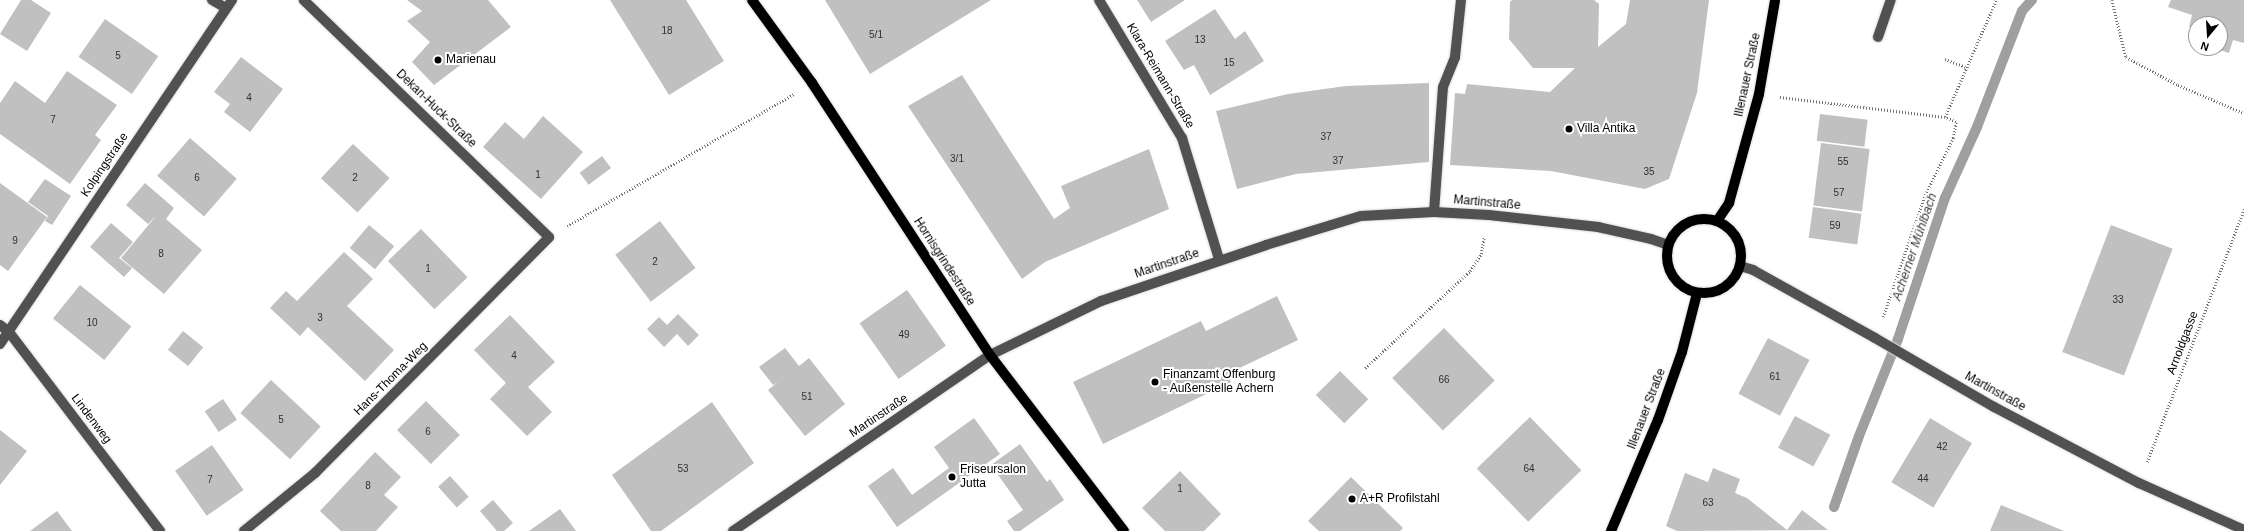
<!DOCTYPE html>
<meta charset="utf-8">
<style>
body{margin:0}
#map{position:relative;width:2244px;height:531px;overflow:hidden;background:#fff;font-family:Helvetica,sans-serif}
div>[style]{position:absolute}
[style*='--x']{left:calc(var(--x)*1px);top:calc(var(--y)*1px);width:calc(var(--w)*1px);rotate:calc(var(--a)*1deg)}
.stream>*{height:10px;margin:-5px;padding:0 5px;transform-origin:5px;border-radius:5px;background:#9f9f9f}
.building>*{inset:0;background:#c0c0c0;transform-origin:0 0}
.path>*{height:2.5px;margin-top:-1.25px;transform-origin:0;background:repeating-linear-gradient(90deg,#737373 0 1px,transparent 0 3px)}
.roads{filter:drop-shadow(0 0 1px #dbdbdb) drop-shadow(0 0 1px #dbdbdb)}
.minor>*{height:10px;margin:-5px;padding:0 5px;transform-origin:5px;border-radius:5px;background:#515151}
.major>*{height:10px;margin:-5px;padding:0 5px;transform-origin:5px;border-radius:5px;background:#000}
.major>.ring{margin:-5px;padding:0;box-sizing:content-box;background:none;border:10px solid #000;border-radius:50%}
.dots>*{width:11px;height:11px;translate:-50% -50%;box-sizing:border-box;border:2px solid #fff;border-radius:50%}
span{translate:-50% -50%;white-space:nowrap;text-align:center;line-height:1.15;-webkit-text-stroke:4px #fff;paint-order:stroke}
.number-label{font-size:10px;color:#303030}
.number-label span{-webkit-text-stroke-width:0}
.poi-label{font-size:12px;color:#000}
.left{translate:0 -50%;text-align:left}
.street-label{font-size:12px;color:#000}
.water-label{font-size:13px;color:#404040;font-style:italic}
.north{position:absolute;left:2188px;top:16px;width:40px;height:40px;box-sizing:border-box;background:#fff;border:1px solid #999;border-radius:50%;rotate:198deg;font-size:11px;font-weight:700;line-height:16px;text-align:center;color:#000}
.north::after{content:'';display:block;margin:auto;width:14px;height:18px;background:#000;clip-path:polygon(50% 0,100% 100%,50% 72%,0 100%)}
</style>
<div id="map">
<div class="stream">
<i style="--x:1834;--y:507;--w:75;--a:-70.6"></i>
<i style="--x:1859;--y:436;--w:105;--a:-68.1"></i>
<i style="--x:1898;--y:339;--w:149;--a:-71.6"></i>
<i style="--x:1945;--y:198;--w:78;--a:-65.7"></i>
<i style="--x:1977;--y:127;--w:124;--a:-68.8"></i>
<i style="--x:2022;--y:11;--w:15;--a:-48"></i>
</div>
<div class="building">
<i style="clip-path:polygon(21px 0,31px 0,51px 13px,27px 51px,0 34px)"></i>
<i style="clip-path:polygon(407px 0,488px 0,511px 27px,434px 85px,412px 62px,430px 42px,407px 21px,422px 11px)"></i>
<i style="clip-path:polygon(610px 0,686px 0,724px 61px,669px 95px)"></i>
<i style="clip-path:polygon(825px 0,991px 0,870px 74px)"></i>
<i style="clip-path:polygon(1137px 0,1185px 0,1151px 22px)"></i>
<i style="clip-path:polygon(1512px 0,1594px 0,1599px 4px,1598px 47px,1626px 24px,1630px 0,1709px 0,1697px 93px,1669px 179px,1645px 189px,1551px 171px,1450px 165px,1455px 93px,1465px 94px,1467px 84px,1550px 92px,1575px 68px,1533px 68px,1509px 39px,1510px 2px)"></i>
<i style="clip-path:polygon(2171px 0,2244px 0,2244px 43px,2233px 40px,2229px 53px,2214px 48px,2220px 48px,2220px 24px,2196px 24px,2196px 29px,2189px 27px,2192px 15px,2168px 7px)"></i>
<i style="clip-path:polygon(1215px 9px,1235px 39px,1245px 31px,1264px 61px,1210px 95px,1194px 65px,1184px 70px,1165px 41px)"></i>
<i style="left:105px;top:19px;width:65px;height:46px;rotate:35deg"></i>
<i style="clip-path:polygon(241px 57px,283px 89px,250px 132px,224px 112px,230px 104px,214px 92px)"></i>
<i style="clip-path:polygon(67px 71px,117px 105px,95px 135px,101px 140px,70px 184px,0 134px,0 103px,15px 81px,45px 103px)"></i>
<i style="clip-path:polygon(962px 75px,1054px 219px,1070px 208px,1061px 186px,1149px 149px,1169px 209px,1045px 262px,1022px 279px,908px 106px)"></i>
<i style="clip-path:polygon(1429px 83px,1429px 162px,1296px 174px,1237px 189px,1216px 111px,1288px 94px,1346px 86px)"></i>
<i style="left:1820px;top:114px;width:48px;height:27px;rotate:7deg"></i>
<i style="clip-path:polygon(543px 116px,583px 152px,541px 199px,483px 147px,505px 122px,524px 139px)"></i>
<i style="left:190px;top:138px;width:62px;height:50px;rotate:41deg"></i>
<i style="left:1821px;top:143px;width:49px;height:63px;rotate:7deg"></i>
<i style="left:353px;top:144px;width:50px;height:47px;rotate:43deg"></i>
<i style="left:602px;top:156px;width:15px;height:28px;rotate:53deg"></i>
<i style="clip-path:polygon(45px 179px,71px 196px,52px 225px,45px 221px,48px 216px,28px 202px)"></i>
<i style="clip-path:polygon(0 183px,47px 217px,8px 271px,0 265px)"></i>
<i style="clip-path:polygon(145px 183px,174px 208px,166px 219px,202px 250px,164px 294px,121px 258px,156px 216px,148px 224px,126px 205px)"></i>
<i style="left:1813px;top:207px;width:49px;height:31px;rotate:8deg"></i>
<i style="left:660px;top:221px;width:59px;height:56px;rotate:53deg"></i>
<i style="clip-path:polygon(111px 223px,133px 242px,119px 258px,132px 268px,124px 277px,90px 247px)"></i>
<i style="left:369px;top:225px;width:33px;height:30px;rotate:40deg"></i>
<i style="left:2111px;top:225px;width:66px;height:136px;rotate:21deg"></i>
<i style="left:421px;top:229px;width:67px;height:46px;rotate:46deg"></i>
<i style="clip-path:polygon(344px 252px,373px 279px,347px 306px,394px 350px,365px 381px,308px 327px,300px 336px,270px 308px,286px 291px,297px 301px)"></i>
<i style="left:80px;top:285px;width:66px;height:43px;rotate:39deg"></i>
<i style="left:907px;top:290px;width:68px;height:58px;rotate:55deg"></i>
<i style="clip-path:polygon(1277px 296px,1298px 340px,1227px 374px,1231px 382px,1103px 444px,1073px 382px,1201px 321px,1206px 331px)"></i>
<i style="clip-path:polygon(678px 314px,699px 335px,688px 346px,677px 334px,664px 347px,647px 329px,659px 317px,667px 325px)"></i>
<i style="clip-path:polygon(510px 315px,555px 362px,528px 387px,552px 412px,527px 436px,490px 399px,506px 383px,474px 350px)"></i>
<i style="left:1444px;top:328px;width:73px;height:72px;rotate:46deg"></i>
<i style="left:183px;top:331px;width:26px;height:24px;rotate:39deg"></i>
<i style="left:1768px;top:338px;width:47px;height:63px;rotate:28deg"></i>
<i style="clip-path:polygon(785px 348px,799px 366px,809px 358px,845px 404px,805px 436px,768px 390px,778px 382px,773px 385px,759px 367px)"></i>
<i style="left:1340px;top:371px;width:40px;height:34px;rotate:45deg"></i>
<i style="left:271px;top:380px;width:68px;height:45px;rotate:43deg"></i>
<i style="left:223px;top:399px;width:25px;height:22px;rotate:56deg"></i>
<i style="left:426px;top:401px;width:48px;height:41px;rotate:45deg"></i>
<i style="clip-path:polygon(712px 402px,754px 463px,661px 531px,651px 531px,612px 475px)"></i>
<i style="left:1795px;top:416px;width:40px;height:36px;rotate:28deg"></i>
<i style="left:1530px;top:417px;width:74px;height:74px;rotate:46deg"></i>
<i style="clip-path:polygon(974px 418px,1000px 454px,897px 527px,868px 486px,893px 468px,912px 495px,949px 468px,934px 447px)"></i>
<i style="left:1930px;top:418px;width:49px;height:75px;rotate:31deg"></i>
<i style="clip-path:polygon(0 430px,27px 451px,0 485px)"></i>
<i style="clip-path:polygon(1020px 444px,1047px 482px,1050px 479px,1064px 500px,1020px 531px,1014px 531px,1007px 521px,1023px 510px,991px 465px)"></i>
<i style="left:212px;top:445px;width:55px;height:45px;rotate:55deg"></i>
<i style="clip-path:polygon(375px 452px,401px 477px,384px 495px,398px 507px,376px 531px,341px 531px,320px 511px)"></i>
<i style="clip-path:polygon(1713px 468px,1740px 479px,1735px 493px,1747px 498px,1787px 530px,1802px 510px,1828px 530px,1677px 531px,1666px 526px,1685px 473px,1708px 482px)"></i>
<i style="clip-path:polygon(1180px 471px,1221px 514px,1204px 531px,1165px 531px,1142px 508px)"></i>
<i style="left:450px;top:476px;width:28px;height:16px;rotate:48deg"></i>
<i style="clip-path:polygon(1351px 477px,1403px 528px,1400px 531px,1319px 531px,1308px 521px)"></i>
<i style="clip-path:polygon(493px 500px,513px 523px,504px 531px,497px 531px,480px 511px)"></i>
<i style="clip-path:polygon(2001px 505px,2064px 531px,1990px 531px)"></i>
<i style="clip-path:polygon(560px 509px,576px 531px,529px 531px)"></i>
<i style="clip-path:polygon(57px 511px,72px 531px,30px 531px)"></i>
</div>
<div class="path">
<i style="--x:2112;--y:0;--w:59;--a:76.2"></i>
<i style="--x:2126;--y:57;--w:59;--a:28.3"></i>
<i style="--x:2178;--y:85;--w:72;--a:23"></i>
<i style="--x:1945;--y:59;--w:22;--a:21"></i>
<i style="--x:1780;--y:97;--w:166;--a:6.9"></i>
<i style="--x:1945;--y:117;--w:128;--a:-66.4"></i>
<i style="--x:567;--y:226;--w:263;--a:-30.2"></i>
<i style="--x:1883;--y:317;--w:129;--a:-71"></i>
<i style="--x:1925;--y:195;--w:64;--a:-63.8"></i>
<i style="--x:1953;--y:138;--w:16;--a:-79"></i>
<i style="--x:1956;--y:122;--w:12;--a:-156"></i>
<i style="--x:1365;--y:368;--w:143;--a:-42.7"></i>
<i style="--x:1470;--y:271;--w:20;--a:-57"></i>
<i style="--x:1481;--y:254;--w:17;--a:-80"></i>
<i style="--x:2147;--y:462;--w:271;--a:-69"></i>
</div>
<div class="roads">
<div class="minor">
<i style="--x:212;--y:0;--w:16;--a:30"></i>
<i style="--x:1099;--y:0;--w:161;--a:59"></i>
<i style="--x:1182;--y:138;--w:127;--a:73"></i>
<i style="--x:1878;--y:37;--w:39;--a:-71"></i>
<i style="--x:1434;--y:212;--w:125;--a:-85.9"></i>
<i style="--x:1443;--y:87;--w:32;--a:-68"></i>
<i style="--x:1455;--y:57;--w:57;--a:-84"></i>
<i style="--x:1740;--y:266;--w:14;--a:17"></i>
<i style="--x:1753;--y:270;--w:140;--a:29.1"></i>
<i style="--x:1875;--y:338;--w:138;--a:30.1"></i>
<i style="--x:1994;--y:407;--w:164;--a:27.7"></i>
<i style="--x:2139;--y:483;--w:115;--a:24.1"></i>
<i style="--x:0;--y:325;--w:11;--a:38"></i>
<i style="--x:9;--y:332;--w:250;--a:52.8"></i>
<i style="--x:0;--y:344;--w:415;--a:-56"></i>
<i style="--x:244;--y:531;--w:92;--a:-39.2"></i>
<i style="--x:315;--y:473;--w:332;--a:-45.2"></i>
<i style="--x:549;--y:237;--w:341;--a:-136"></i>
<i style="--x:733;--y:531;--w:311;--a:-34.4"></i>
<i style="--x:990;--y:355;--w:123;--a:-25.9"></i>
<i style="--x:1101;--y:301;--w:174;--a:-18.7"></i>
<i style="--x:1266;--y:245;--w:99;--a:-17"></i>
<i style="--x:1361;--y:216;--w:73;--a:-3.1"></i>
<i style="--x:1434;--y:212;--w:55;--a:3.1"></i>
<i style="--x:1489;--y:215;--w:110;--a:6.3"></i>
<i style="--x:1598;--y:227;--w:54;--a:12.8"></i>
<i style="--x:1651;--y:239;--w:18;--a:19"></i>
</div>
<div class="major">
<i style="--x:752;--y:0;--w:102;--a:54.1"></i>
<i style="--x:812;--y:83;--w:325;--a:56.8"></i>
<i style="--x:990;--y:355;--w:221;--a:52.7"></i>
<i class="ring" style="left:1667px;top:219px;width:64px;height:64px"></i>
<i style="--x:1717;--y:221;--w:22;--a:-56"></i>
<i style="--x:1729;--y:203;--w:113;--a:-74.6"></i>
<i style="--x:1759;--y:94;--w:95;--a:-80.3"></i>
<i style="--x:1611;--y:531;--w:121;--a:-67.1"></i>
<i style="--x:1658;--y:420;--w:72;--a:-70.6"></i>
<i style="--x:1682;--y:352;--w:61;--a:-75.7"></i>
</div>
</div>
<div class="dots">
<i style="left:438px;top:60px;background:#000"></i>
<i style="left:1569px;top:129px;background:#000"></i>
<i style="left:1155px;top:382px;background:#000"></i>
<i style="left:952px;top:477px;background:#000"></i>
<i style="left:1352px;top:499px;background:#000"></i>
</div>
<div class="number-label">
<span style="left:667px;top:31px">18</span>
<span style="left:876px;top:35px">5/1</span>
<span style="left:1200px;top:40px">13</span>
<span style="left:118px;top:56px">5</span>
<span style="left:1229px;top:63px">15</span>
<span style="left:249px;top:98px">4</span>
<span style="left:53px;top:120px">7</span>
<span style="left:1326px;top:137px">37</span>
<span style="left:957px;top:159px">3/1</span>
<span style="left:1338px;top:161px">37</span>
<span style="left:1843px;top:162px">55</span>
<span style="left:1649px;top:172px">35</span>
<span style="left:538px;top:175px">1</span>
<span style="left:197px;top:178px">6</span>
<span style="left:355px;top:178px">2</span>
<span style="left:1839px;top:193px">57</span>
<span style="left:1835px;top:226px">59</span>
<span style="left:15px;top:241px">9</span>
<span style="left:161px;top:254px">8</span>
<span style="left:655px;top:262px">2</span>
<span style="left:428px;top:269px">1</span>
<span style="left:2118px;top:300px">33</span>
<span style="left:320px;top:318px">3</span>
<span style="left:92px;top:323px">10</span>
<span style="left:904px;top:335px">49</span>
<span style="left:514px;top:356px">4</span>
<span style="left:1775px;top:377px">61</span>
<span style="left:1444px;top:380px">66</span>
<span style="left:807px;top:397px">51</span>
<span style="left:281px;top:420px">5</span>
<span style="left:428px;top:432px">6</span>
<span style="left:1942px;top:447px">42</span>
<span style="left:683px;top:469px">53</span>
<span style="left:1529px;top:469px">64</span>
<span style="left:1923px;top:479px">44</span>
<span style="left:210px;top:480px">7</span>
<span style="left:368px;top:486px">8</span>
<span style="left:1180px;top:489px">1</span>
<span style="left:1708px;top:503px">63</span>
</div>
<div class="poi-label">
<span class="left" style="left:446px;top:60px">Marienau</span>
<span class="left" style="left:1577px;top:129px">Villa Antika</span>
<span class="left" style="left:1163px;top:382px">Finanzamt Offenburg<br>- Außenstelle Achern</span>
<span class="left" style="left:960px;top:477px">Friseursalon<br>Jutta</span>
<span class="left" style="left:1360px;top:499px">A+R Profilstahl</span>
</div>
<div class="street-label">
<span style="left:1748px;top:75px;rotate:-78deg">Illenauer Straße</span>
<span style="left:1160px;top:76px;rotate:59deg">Klara-Reimann-Straße</span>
<span style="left:436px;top:109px;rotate:44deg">Dekan-Huck-Straße</span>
<span style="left:105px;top:165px;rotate:-56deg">Kolpingstraße</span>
<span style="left:1487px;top:203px;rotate:5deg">Martinstraße</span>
<span style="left:944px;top:262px;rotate:57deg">Hornisgrindestraße</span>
<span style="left:1167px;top:264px;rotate:-19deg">Martinstraße</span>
<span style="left:2183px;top:343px;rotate:-69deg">Arnoldgasse</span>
<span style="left:391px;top:379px;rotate:-45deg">Hans-Thoma-Weg</span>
<span style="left:1995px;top:392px;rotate:29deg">Martinstraße</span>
<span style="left:1647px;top:409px;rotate:-69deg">Illenauer Straße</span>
<span style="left:879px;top:416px;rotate:-34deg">Martinstraße</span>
<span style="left:91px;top:419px;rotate:53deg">Lindenweg</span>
</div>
<div class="water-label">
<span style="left:1915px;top:247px;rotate:-71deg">Acherner Mühlbach</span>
</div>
<div class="north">N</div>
</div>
